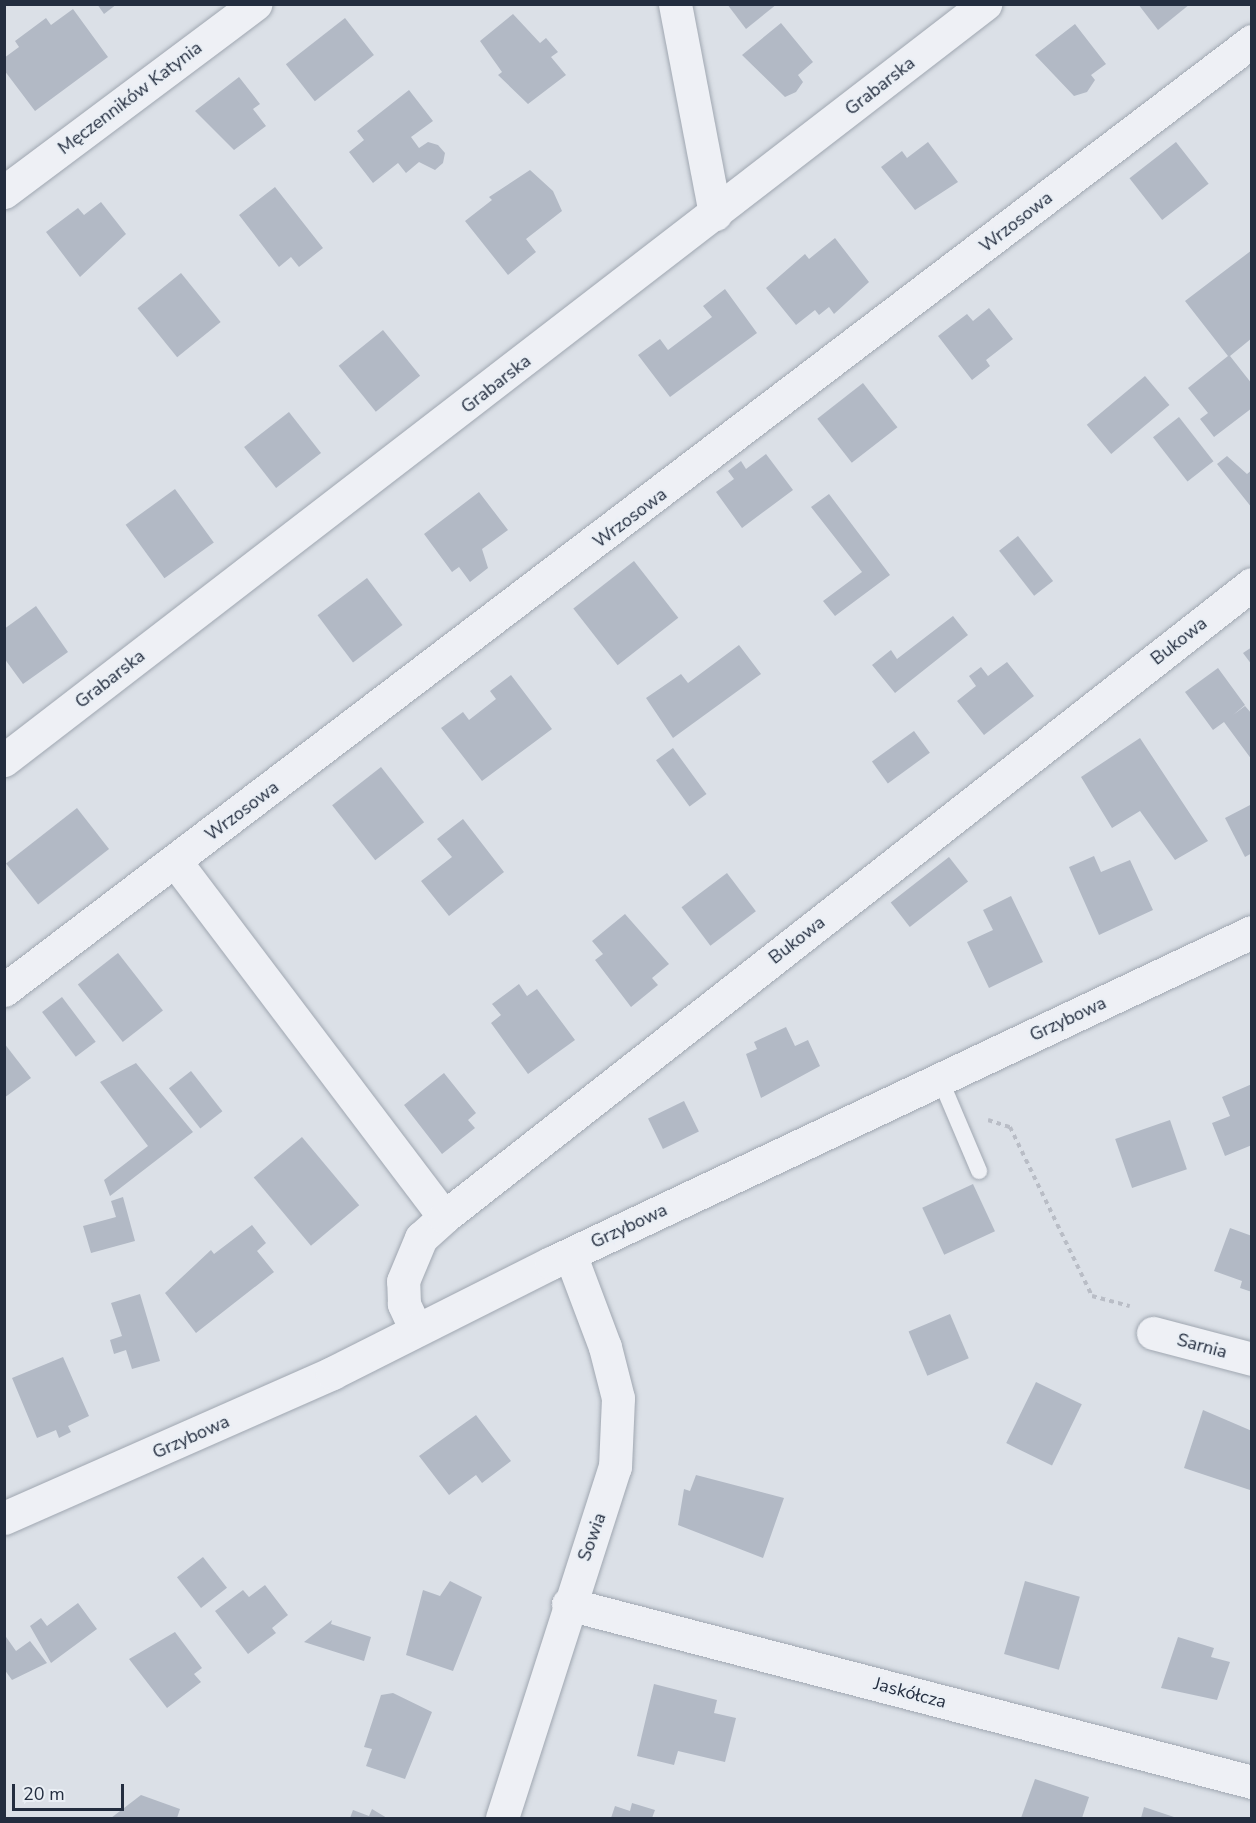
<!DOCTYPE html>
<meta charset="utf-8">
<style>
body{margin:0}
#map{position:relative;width:1256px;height:1823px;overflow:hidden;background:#dbe0e7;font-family:"Nunito Sans",sans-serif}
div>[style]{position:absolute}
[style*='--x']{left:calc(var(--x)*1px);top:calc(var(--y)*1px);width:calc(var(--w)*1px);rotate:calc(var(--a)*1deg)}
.building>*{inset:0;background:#b2b9c5;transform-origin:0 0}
.path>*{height:4px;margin-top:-2px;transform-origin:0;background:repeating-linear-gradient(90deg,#b9bdc6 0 4.5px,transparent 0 9px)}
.roads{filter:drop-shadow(0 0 2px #a0a7b1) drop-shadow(0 0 2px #a0a7b1)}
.service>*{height:16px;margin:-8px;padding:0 8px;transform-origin:8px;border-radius:8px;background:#eef0f5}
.minor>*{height:33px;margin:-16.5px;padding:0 16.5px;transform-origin:16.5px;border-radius:16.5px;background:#eef0f5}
span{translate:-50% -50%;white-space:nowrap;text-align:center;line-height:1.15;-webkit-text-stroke:4.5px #eaeff5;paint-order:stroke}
.street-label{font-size:18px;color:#232d3f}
.frame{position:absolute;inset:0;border:6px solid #232d3f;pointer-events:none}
.scale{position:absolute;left:12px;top:1784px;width:112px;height:27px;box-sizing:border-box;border:3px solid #232d3f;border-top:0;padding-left:8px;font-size:18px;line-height:21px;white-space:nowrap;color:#232d3f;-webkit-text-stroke:4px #eaeff5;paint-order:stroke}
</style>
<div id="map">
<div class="building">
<i style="clip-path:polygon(97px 4px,117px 4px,104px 14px)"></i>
<i style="clip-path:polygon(727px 4px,777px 4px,746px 29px)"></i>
<i style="clip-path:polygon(1138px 4px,1190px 4px,1158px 30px)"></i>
<i style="clip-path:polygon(73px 9px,108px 57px,35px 111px,4px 70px,4px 58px,19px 47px,15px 41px,46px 18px,51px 25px)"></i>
<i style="clip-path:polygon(513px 14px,540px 43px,546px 38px,558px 52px,551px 57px,566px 75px,528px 104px,498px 75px,502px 72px,480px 41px)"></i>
<i style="left:345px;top:18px;width:47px;height:75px;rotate:52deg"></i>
<i style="clip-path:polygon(781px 23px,813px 62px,798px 75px,803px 82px,796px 92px,785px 97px,742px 55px)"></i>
<i style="clip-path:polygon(1075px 24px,1106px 64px,1091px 75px,1095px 80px,1087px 92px,1074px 96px,1035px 55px)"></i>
<i style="clip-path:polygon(239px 77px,260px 104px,253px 109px,266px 126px,234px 150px,195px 111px)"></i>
<i style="clip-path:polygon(409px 90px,433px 121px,411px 137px,419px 148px,428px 142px,438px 145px,445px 153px,443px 163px,435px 170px,419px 162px,406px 173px,398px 163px,373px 183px,349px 152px,364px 140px,357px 131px)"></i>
<i style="clip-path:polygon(928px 142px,958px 182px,915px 210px,881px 167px,902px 151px,907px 158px)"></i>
<i style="left:1176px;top:142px;width:53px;height:59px;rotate:52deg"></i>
<i style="clip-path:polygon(530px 170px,553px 191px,562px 211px,526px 239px,536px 252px,508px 275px,465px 221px,492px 200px,489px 197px)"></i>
<i style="clip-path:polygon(275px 187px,323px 248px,299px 267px,291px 257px,279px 267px,239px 215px)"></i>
<i style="clip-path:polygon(101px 202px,126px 234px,80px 277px,46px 232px,78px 208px,84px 215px)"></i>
<i style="clip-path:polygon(835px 238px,869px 282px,834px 314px,829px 307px,819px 315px,815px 310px,796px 325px,766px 288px,805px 254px,809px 259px)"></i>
<i style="clip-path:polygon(1252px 250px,1252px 338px,1230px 356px,1252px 384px,1252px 408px,1214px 437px,1200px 419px,1208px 413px,1188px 388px,1228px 356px,1185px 301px)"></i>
<i style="left:181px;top:273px;width:63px;height:56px;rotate:51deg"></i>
<i style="clip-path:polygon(725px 289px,757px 333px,670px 397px,638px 355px,660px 339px,668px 350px,712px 317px,703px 306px)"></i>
<i style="clip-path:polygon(989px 308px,1013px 339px,986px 360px,990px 366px,972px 380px,938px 336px,967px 314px,973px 321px)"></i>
<i style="left:383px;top:330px;width:59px;height:57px;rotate:51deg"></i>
<i style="left:1145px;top:376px;width:38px;height:76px;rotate:50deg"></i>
<i style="left:863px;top:383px;width:56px;height:58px;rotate:52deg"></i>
<i style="left:289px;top:412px;width:52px;height:57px;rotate:52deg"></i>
<i style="left:1179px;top:417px;width:56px;height:33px;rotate:52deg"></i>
<i style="clip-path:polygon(766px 454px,793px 490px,742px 528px,716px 492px,734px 479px,728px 471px,741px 461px,746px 469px)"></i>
<i style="clip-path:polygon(1227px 456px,1247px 474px,1252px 470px,1252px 508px,1217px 464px)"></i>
<i style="left:175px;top:489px;width:66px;height:61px;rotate:54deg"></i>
<i style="clip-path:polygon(479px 492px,508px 530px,482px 549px,488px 568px,470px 582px,459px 567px,452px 572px,424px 534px)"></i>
<i style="clip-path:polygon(829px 494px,890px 575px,835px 616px,823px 601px,862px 572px,811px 507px)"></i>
<i style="left:1018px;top:536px;width:57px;height:24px;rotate:52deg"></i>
<i style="left:634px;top:561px;width:72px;height:77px;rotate:52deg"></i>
<i style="left:367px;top:578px;width:59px;height:62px;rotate:53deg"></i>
<i style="clip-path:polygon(36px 606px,68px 652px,23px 684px,4px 658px,4px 629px)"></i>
<i style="clip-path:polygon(953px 616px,968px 635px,895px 693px,872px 665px,891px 650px,897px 659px)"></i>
<i style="clip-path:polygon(739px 645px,761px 674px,673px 738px,646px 698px,681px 674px,688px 683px)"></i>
<i style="clip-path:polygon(1252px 647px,1252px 665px,1243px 653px)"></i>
<i style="clip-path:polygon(1007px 662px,1034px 696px,984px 735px,957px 701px,976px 686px,969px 676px,981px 667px,988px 676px)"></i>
<i style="clip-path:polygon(1218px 668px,1245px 705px,1233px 715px,1245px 706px,1252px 714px,1252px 760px,1224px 722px,1213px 730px,1185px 692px)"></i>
<i style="clip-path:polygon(511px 675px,552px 729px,482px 781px,441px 728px,463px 712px,469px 720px,496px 699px,490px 691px)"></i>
<i style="left:914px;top:731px;width:27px;height:52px;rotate:54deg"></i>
<i style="clip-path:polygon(1140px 738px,1208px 841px,1175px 860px,1140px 811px,1112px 828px,1081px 777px)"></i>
<i style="left:673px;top:748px;width:57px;height:21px;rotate:54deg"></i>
<i style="left:381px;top:767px;width:70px;height:62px;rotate:52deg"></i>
<i style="clip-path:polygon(1252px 804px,1252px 853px,1245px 857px,1225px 818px)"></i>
<i style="left:77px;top:808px;width:52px;height:90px;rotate:52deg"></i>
<i style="clip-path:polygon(463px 819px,504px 872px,449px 916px,421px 881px,452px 857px,437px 839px)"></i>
<i style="clip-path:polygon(1094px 856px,1101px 872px,1130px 860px,1153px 910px,1099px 935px,1069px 867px)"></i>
<i style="left:949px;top:857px;width:31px;height:74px;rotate:52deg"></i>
<i style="left:727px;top:873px;width:48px;height:57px;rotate:53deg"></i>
<i style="clip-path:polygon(1011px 896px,1043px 962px,989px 988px,967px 942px,993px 930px,983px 910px)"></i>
<i style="clip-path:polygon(625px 914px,669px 964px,652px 978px,658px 985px,631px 1007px,595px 960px,603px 954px,592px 941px)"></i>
<i style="left:118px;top:953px;width:73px;height:51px;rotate:52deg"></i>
<i style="clip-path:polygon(519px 984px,527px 996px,537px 989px,575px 1040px,528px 1074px,491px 1023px,501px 1015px,492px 1004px)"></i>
<i style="left:62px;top:997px;width:56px;height:25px;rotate:53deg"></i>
<i style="clip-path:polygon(786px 1027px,795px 1046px,808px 1040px,820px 1066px,761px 1098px,746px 1054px,757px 1049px,754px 1042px)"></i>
<i style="clip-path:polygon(4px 1043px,31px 1078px,4px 1098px)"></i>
<i style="clip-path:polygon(136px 1063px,193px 1132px,110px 1196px,104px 1180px,148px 1146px,100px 1082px)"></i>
<i style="left:191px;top:1071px;width:51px;height:28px;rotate:52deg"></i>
<i style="clip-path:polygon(444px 1073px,476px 1113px,468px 1120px,475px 1128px,442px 1154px,404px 1105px)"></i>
<i style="clip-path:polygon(1252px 1084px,1252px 1145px,1225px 1156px,1212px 1123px,1230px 1116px,1222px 1097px)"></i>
<i style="left:684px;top:1101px;width:34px;height:40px;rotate:64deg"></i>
<i style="left:1170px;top:1120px;width:52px;height:58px;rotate:71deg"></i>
<i style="left:302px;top:1137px;width:89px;height:63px;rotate:50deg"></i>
<i style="left:973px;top:1184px;width:52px;height:56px;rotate:65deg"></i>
<i style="clip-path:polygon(123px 1197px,135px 1241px,91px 1253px,83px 1226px,116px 1217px,111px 1201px)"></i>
<i style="clip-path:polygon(252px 1225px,266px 1243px,257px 1251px,274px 1272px,196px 1333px,165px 1293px,211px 1250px,214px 1254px)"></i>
<i style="clip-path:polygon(1230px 1228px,1252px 1236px,1252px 1292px,1240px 1288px,1242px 1281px,1214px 1271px)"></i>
<i style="clip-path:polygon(140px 1294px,160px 1361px,132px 1369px,126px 1350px,114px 1354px,110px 1340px,122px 1336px,111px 1303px)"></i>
<i style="left:950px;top:1314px;width:48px;height:45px;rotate:67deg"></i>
<i style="clip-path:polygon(63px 1357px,89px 1416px,68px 1426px,71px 1432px,59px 1438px,56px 1430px,37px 1438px,12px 1378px)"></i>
<i style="left:1036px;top:1382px;width:51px;height:68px;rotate:26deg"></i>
<i style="clip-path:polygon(1203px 1410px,1252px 1431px,1250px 1490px,1184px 1468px)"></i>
<i style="clip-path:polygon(476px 1415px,511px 1461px,482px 1483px,476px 1475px,449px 1495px,419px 1456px)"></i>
<i style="clip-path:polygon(696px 1475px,784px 1498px,763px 1558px,678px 1525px,684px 1489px,690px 1491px)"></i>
<i style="left:203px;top:1557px;width:39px;height:33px;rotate:52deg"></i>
<i style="clip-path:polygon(450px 1581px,482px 1597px,453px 1671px,406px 1655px,423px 1590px,440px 1596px)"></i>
<i style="left:1025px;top:1581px;width:57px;height:76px;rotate:16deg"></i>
<i style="clip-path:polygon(265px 1585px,288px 1615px,272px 1628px,276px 1633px,248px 1654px,215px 1611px,243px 1590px,249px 1597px)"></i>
<i style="clip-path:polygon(78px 1603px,97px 1629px,51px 1663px,30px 1626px,41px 1618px,47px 1626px)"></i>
<i style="clip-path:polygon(332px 1620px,331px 1624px,371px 1637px,364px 1661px,304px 1642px)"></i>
<i style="clip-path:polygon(175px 1632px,202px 1668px,194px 1674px,201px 1682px,167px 1708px,129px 1659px)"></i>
<i style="clip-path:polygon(4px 1634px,16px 1651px,30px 1641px,47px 1663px,12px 1680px,4px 1669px)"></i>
<i style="clip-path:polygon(1178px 1637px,1214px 1648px,1211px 1657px,1230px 1662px,1217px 1700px,1161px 1688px)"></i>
<i style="clip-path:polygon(654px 1684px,717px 1700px,714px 1713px,736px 1718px,725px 1762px,678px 1751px,674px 1765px,637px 1756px)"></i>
<i style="clip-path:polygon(393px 1693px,432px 1712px,405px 1779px,366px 1766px,372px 1749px,364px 1747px,381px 1695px)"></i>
<i style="clip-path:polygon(1035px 1779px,1089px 1797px,1082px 1818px,1021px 1818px)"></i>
<i style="clip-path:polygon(141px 1795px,180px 1809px,177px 1818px,111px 1818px)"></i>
<i style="clip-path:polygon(632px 1803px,655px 1810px,652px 1818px,611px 1818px,615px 1806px,630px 1811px)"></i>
<i style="clip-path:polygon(1144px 1807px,1177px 1818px,1141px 1818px)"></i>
<i style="clip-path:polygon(372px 1809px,387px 1818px,350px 1818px,353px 1810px,369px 1816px)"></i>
</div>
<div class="path">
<i style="--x:988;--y:1120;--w:23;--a:18"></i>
<i style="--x:1010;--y:1127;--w:188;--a:64.1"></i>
<i style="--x:1092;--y:1296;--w:39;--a:15"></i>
</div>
<div class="roads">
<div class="service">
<i style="--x:940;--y:1079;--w:100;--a:67"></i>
</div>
<div class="minor">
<i style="--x:675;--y:4;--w:214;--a:79.2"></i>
<i style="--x:4;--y:192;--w:314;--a:-36.8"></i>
<i style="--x:4;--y:760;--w:1239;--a:-37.62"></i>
<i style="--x:175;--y:861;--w:446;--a:52.9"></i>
<i style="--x:4;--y:990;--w:1568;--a:-37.25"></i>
<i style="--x:416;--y:1330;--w:29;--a:-115"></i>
<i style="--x:404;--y:1304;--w:23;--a:-92"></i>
<i style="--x:403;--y:1281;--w:47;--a:-67.3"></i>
<i style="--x:421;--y:1238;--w:31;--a:-42"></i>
<i style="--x:444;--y:1217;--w:1026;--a:-38.08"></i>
<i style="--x:1153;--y:1333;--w:102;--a:14.7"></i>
<i style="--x:4;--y:1518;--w:359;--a:-23.8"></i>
<i style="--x:332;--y:1373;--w:245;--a:-26.7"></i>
<i style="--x:551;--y:1263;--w:775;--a:-25.28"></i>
<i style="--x:568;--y:1604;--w:707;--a:14.59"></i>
<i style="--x:502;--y:1818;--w:369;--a:-72.2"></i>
<i style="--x:615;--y:1467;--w:69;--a:-87.5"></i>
<i style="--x:618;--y:1398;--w:53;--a:-104.3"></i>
<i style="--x:605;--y:1347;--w:99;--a:-110.6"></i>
</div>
</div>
<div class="street-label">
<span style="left:880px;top:86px;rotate:-38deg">Grabarska</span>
<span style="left:130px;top:98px;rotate:-37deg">Męczenników Katynia</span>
<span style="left:1016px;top:222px;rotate:-38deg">Wrzosowa</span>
<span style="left:496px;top:384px;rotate:-38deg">Grabarska</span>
<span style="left:630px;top:518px;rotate:-37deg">Wrzosowa</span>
<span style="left:1179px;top:641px;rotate:-38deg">Bukowa</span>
<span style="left:110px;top:679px;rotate:-38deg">Grabarska</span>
<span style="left:242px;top:811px;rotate:-37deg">Wrzosowa</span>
<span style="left:797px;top:940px;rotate:-38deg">Bukowa</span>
<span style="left:1068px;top:1019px;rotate:-25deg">Grzybowa</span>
<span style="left:629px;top:1226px;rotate:-25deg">Grzybowa</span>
<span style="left:1202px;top:1346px;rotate:15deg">Sarnia</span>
<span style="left:191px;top:1437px;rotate:-24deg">Grzybowa</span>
<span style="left:592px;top:1537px;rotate:-70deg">Sowia</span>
<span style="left:910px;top:1693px;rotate:15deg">Jaskółcza</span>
</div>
<div class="frame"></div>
<div class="scale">20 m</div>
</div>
